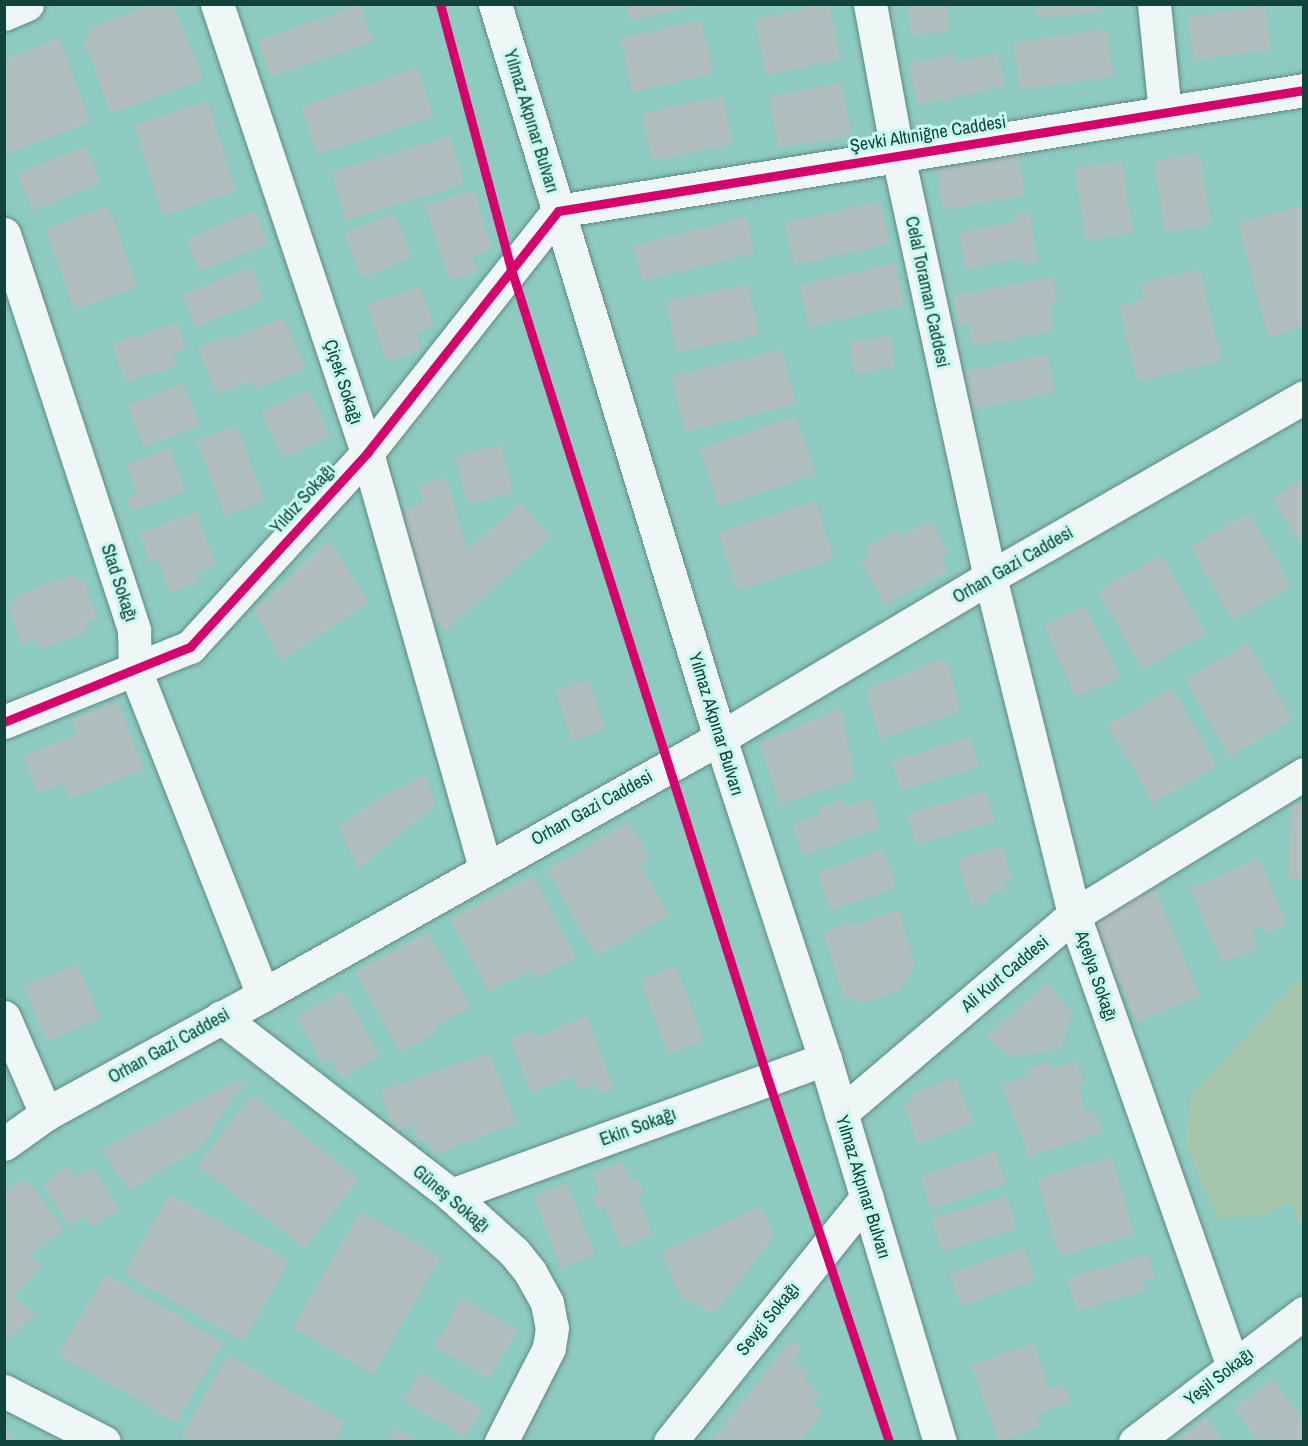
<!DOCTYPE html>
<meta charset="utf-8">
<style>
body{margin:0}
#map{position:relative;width:1308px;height:1446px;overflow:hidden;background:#8dcabf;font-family:"Archivo Narrow",sans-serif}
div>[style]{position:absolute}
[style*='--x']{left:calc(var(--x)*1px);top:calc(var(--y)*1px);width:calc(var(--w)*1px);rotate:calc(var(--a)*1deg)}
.green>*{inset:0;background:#a5c6ab}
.building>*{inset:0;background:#b0bebd;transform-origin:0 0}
.roads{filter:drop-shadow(0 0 2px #5e8b83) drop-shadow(0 0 2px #5e8b83)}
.minor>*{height:33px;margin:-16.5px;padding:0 16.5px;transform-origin:16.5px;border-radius:16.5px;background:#eef7f5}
.major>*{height:33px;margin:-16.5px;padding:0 16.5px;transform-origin:16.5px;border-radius:16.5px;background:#eef7f5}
.cycleway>*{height:9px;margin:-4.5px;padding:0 4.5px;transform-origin:4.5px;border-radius:4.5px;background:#d6006c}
span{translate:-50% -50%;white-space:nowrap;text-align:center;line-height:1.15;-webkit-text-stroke:6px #c7f9ed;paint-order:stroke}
.street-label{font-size:18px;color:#13443b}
.frame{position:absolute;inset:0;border:6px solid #13443b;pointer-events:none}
</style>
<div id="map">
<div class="green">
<i style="clip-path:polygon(1303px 975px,1303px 1232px,1290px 1201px,1266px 1214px,1219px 1219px,1185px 1145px,1191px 1095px)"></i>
</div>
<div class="building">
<i style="clip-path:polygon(150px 4px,173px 4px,203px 79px,111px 114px,84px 41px,93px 27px)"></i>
<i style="clip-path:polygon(626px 4px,698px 4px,698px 6px,629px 20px)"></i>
<i style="clip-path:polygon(822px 4px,829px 4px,841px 59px,766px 75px,755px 19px)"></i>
<i style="clip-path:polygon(907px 4px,947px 4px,950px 31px,911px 36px)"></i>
<i style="clip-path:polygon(1035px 4px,1101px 4px,1102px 12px,1037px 18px)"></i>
<i style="left:360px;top:5px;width:39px;height:108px;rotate:71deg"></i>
<i style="left:1265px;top:6px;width:44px;height:78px;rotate:82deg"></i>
<i style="left:701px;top:20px;width:55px;height:83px;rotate:77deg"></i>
<i style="left:1107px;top:29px;width:48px;height:95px;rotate:82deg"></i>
<i style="clip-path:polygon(59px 38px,90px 122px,4px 155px,4px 60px)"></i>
<i style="clip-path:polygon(998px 53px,1005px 87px,917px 105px,909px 63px,955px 54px,956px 62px)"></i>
<i style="left:418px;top:68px;width:51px;height:123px;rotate:72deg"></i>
<i style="left:842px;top:83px;width:53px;height:74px;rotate:80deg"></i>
<i style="left:723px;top:96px;width:49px;height:83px;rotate:78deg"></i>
<i style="left:207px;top:101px;width:95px;height:77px;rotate:72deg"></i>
<i style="left:450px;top:136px;width:50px;height:124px;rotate:73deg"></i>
<i style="left:86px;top:146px;width:40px;height:74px;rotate:68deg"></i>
<i style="left:1200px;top:153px;width:73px;height:47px;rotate:81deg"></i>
<i style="left:1018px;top:155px;width:41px;height:83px;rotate:80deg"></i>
<i style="left:1122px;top:161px;width:73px;height:48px;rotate:81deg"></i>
<i style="clip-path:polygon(474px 190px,492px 249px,472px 255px,477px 272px,449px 280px,425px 205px)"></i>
<i style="left:880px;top:201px;width:43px;height:98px;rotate:77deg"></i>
<i style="clip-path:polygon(1304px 205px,1304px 327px,1268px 337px,1238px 223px)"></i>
<i style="left:108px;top:206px;width:86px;height:67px;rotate:70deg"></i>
<i style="left:255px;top:211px;width:35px;height:74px;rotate:68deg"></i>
<i style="clip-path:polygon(1029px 212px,1038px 262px,1023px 265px,1022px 258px,966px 269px,959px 233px,1017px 221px,1016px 214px)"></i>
<i style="left:394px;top:213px;width:48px;height:54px;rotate:68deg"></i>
<i style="left:746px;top:217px;width:37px;height:116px;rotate:76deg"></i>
<i style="left:895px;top:263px;width:43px;height:98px;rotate:77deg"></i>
<i style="left:251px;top:267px;width:35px;height:74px;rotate:68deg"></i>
<i style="clip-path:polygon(1200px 269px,1222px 361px,1137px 381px,1119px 305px,1144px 300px,1140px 283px)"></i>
<i style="clip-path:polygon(1053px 277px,1057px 304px,1050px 305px,1054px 331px,972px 346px,968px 324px,959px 326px,953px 295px)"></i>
<i style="left:748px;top:284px;width:52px;height:84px;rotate:78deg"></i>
<i style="clip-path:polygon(420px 286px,434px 326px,416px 333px,421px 350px,387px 362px,367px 305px)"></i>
<i style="clip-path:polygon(283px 317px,305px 368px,255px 389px,251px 380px,217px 395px,197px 348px,229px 335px,230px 340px)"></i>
<i style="clip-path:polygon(178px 323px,186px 348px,173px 352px,177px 366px,125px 382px,112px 343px)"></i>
<i style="left:890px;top:336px;width:32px;height:41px;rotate:81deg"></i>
<i style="left:782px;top:349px;width:57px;height:114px;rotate:76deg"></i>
<i style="left:1047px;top:354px;width:39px;height:84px;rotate:78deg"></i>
<i style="left:183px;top:383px;width:45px;height:60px;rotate:68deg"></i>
<i style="left:308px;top:390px;width:51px;height:52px;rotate:64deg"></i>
<i style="left:796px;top:416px;width:61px;height:102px;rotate:71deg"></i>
<i style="left:236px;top:425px;width:81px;height:43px;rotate:69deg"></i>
<i style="left:501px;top:445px;width:49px;height:47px;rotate:76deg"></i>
<i style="clip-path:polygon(169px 448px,185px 491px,131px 511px,126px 498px,137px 493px,126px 465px)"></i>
<i style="clip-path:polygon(446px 477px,467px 550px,520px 503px,550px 537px,445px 631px,414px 597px,390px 513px,423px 504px,418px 485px)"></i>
<i style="clip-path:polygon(1304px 479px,1304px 549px,1272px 498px)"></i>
<i style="left:815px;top:501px;width:61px;height:102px;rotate:72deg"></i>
<i style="clip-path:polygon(196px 512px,216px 565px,195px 573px,198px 582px,170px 592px,158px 560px,150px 563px,139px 533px)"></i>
<i style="left:1249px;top:513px;width:85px;height:68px;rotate:60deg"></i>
<i style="clip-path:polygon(931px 521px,949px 553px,941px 557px,948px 571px,885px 605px,860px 561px,869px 556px,865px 548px,897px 530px,901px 537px)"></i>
<i style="clip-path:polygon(329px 540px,369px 602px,282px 660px,254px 611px)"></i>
<i style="left:1161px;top:555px;width:90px;height:73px;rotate:60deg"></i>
<i style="clip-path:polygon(75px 574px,78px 581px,83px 579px,97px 618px,85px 623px,87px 632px,40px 649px,36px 640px,21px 644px,8px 606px,15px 604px,13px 596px)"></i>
<i style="clip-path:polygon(1084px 606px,1121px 677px,1075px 697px,1045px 625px)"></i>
<i style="left:1248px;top:643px;width:89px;height:73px;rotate:60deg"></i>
<i style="clip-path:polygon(939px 660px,948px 661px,960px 712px,880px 739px,866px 690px)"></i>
<i style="left:589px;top:680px;width:52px;height:35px;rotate:72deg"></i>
<i style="left:1172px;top:688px;width:90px;height:74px;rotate:60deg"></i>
<i style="clip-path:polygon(117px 702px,144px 769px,69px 799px,63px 783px,38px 793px,23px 756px,77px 735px,71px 720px)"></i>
<i style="clip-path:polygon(841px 708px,855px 779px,780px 804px,759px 743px)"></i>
<i style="left:970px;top:737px;width:31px;height:82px;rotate:73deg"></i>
<i style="clip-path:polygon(425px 775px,435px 805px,358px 869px,338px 826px,383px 796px)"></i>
<i style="left:986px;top:791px;width:32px;height:82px;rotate:74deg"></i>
<i style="clip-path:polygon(870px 798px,880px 828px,803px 855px,792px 824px,820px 815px,818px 808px,842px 800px,845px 807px)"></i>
<i style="clip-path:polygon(1291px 803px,1304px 804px,1304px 880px,1288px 879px)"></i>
<i style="clip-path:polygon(629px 822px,650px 859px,640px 864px,669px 915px,596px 956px,547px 870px)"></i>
<i style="clip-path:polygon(1002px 846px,1012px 879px,1005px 881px,1007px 889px,986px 896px,988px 902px,972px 907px,957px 860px)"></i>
<i style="left:883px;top:849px;width:40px;height:70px;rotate:70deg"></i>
<i style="clip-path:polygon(1259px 858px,1287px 925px,1266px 934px,1262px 926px,1251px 931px,1258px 948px,1222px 963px,1190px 888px)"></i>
<i style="clip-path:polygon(533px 876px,576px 958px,536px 979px,531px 970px,489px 992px,450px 919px)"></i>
<i style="left:1155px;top:890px;width:115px;height:69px;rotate:67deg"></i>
<i style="clip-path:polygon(898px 909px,915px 965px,899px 991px,863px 1003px,843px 995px,823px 932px,851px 923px,852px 926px)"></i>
<i style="clip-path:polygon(428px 932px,470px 1007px,434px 1027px,437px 1032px,400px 1053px,355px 972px)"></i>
<i style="left:77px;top:964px;width:59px;height:58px;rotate:67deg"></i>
<i style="left:676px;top:966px;width:80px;height:38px;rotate:70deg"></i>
<i style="clip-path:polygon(1047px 983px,1072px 1013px,1061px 1049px,1011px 1057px,986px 1037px)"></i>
<i style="clip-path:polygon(343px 991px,380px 1056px,341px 1078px,331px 1059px,322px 1064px,296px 1017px)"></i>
<i style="clip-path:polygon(586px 1016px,614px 1088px,598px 1094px,594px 1084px,578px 1090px,572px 1076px,532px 1093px,510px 1039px,532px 1030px,535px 1037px)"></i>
<i style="clip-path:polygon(490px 1053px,516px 1123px,433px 1155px,427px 1139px,419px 1142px,412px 1125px,395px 1131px,380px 1091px)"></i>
<i style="clip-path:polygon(1076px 1060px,1084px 1084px,1078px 1086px,1086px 1114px,1095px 1111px,1102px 1132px,1029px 1157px,1002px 1085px,1028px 1076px,1026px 1070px,1049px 1062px,1051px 1069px)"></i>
<i style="clip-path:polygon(956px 1077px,973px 1123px,918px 1144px,903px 1105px,913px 1101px,911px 1095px)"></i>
<i style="clip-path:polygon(237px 1081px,245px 1085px,236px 1094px,201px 1147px,129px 1190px,101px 1150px)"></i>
<i style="left:252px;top:1095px;width:136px;height:89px;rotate:38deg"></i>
<i style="left:995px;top:1151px;width:34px;height:79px;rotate:71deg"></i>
<i style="left:1112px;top:1157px;width:81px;height:78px;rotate:74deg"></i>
<i style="clip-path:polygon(622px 1162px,630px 1182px,639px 1179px,644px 1194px,638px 1197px,653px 1235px,621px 1248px,605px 1207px,597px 1210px,592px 1196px,600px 1194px,592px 1174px)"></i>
<i style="clip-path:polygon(69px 1166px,76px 1178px,92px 1167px,119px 1209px,92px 1227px,85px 1216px,69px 1226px,42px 1184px)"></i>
<i style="clip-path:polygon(26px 1178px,64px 1230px,30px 1254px,42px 1267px,13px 1296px,35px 1315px,4px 1342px,4px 1194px)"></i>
<i style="left:566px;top:1183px;width:77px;height:36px;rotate:68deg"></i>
<i style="left:169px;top:1194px;width:137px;height:92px;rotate:29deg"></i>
<i style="left:1007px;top:1196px;width:34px;height:79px;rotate:73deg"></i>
<i style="clip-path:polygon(761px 1206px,774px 1236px,713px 1314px,681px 1297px,662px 1252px)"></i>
<i style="left:360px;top:1211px;width:93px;height:135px;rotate:30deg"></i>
<i style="left:1024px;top:1248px;width:34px;height:79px;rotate:71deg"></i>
<i style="clip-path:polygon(1148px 1254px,1155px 1278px,1143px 1281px,1146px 1290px,1077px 1311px,1067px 1278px)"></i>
<i style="left:105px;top:1274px;width:136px;height:93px;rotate:30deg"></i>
<i style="left:462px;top:1298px;width:64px;height:56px;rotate:30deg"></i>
<i style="clip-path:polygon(791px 1340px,802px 1349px,793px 1361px,809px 1373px,803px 1380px,820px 1393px,812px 1403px,823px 1412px,800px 1442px,712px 1440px)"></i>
<i style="clip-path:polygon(1034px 1343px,1049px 1389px,1063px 1384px,1070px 1403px,1036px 1414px,1040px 1427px,999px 1442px,971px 1365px)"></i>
<i style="clip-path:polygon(228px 1355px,345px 1422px,334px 1442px,192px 1442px,181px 1436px)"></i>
<i style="left:420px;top:1372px;width:72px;height:33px;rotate:31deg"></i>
<i style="clip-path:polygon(1272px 1379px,1304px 1421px,1304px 1442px,1259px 1442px,1234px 1408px)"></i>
<i style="clip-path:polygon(1206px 1417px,1224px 1442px,1173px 1442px)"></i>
<i style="clip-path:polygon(396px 1428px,418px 1442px,387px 1442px)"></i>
<i style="clip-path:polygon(4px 1429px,18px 1442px,4px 1442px)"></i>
</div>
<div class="roads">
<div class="minor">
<i style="--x:217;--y:4;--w:473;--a:71.5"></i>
<i style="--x:367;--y:453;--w:431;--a:74.1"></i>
<i style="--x:870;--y:4;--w:155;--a:79.6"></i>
<i style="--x:898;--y:156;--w:431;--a:77.7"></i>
<i style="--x:990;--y:577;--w:348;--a:76"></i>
<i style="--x:1074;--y:915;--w:478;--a:70.6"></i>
<i style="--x:1154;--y:4;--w:109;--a:84.2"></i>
<i style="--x:4;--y:14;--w:25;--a:-23"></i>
<i style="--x:4;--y:234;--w:417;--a:71.8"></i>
<i style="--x:134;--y:630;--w:40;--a:88.6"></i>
<i style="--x:135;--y:670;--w:349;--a:68.5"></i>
<i style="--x:4;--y:722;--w:201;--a:-22"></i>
<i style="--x:190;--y:647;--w:263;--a:-47.6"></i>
<i style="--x:367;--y:453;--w:308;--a:-51.7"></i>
<i style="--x:558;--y:211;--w:756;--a:-9.21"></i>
<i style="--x:4;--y:1017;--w:106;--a:66.6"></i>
<i style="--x:221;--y:1017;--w:291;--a:37.7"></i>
<i style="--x:451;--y:1195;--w:85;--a:42.1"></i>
<i style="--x:514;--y:1252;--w:26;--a:51"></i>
<i style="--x:530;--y:1272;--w:35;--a:61"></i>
<i style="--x:547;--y:1303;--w:25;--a:79"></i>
<i style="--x:552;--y:1328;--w:20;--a:99"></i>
<i style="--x:549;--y:1348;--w:106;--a:117.1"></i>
<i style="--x:841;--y:1113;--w:306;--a:-40.4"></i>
<i style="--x:1074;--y:915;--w:270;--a:-31.5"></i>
<i style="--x:4;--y:1144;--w:52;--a:-35.5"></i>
<i style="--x:46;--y:1114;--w:247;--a:-28.7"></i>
<i style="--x:263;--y:995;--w:524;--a:-29.35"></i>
<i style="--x:720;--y:738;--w:314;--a:-30.8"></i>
<i style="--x:990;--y:577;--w:362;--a:-29.8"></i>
<i style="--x:451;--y:1195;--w:398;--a:-20"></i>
<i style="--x:4;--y:1391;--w:112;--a:27"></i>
<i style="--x:670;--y:1442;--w:314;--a:-51.2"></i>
<i style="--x:1135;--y:1442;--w:213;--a:-37.4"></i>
</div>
<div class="major">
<i style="--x:495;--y:4;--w:768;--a:72.96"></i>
<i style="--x:720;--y:738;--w:338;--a:71.9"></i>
<i style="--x:825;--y:1059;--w:400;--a:73.3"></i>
</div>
</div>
<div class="cycleway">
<i style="--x:440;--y:4;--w:274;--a:75"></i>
<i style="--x:511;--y:269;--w:851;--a:72.42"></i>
<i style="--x:768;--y:1080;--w:382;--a:71.5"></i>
<i style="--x:4;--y:722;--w:201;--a:-22"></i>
<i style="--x:190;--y:647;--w:263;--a:-47.6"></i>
<i style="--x:367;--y:453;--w:308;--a:-51.7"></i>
<i style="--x:558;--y:211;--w:756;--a:-9.21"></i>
</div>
<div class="street-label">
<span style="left:531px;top:121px;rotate:73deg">Yılmaz Akpınar Bulvarı</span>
<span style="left:928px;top:134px;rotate:-9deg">Şevki Altıniğne Caddesi</span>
<span style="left:927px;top:292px;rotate:78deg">Celal Toraman Caddesi</span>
<span style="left:343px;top:382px;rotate:72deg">Çiçek Sokağı</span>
<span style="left:303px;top:499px;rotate:-48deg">Yıldız Sokağı</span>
<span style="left:1013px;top:565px;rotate:-30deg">Orhan Gazi Caddesi</span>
<span style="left:119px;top:583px;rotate:72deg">Stad Sokağı</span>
<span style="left:716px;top:724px;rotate:73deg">Yılmaz Akpınar Bulvarı</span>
<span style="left:592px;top:808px;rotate:-29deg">Orhan Gazi Caddesi</span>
<span style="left:1005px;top:974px;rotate:-40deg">Ali Kurt Caddesi</span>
<span style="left:1096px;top:976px;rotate:71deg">Açelya Sokağı</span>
<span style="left:169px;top:1046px;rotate:-29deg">Orhan Gazi Caddesi</span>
<span style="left:638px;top:1127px;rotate:-20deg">Ekin Sokağı</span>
<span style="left:863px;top:1187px;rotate:73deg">Yılmaz Akpınar Bulvarı</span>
<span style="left:451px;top:1199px;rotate:40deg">Güneş Sokağı</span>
<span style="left:768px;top:1319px;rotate:-51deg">Sevgi Sokağı</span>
<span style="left:1219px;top:1377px;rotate:-38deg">Yeşil Sokağı</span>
</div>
<div class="frame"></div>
</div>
